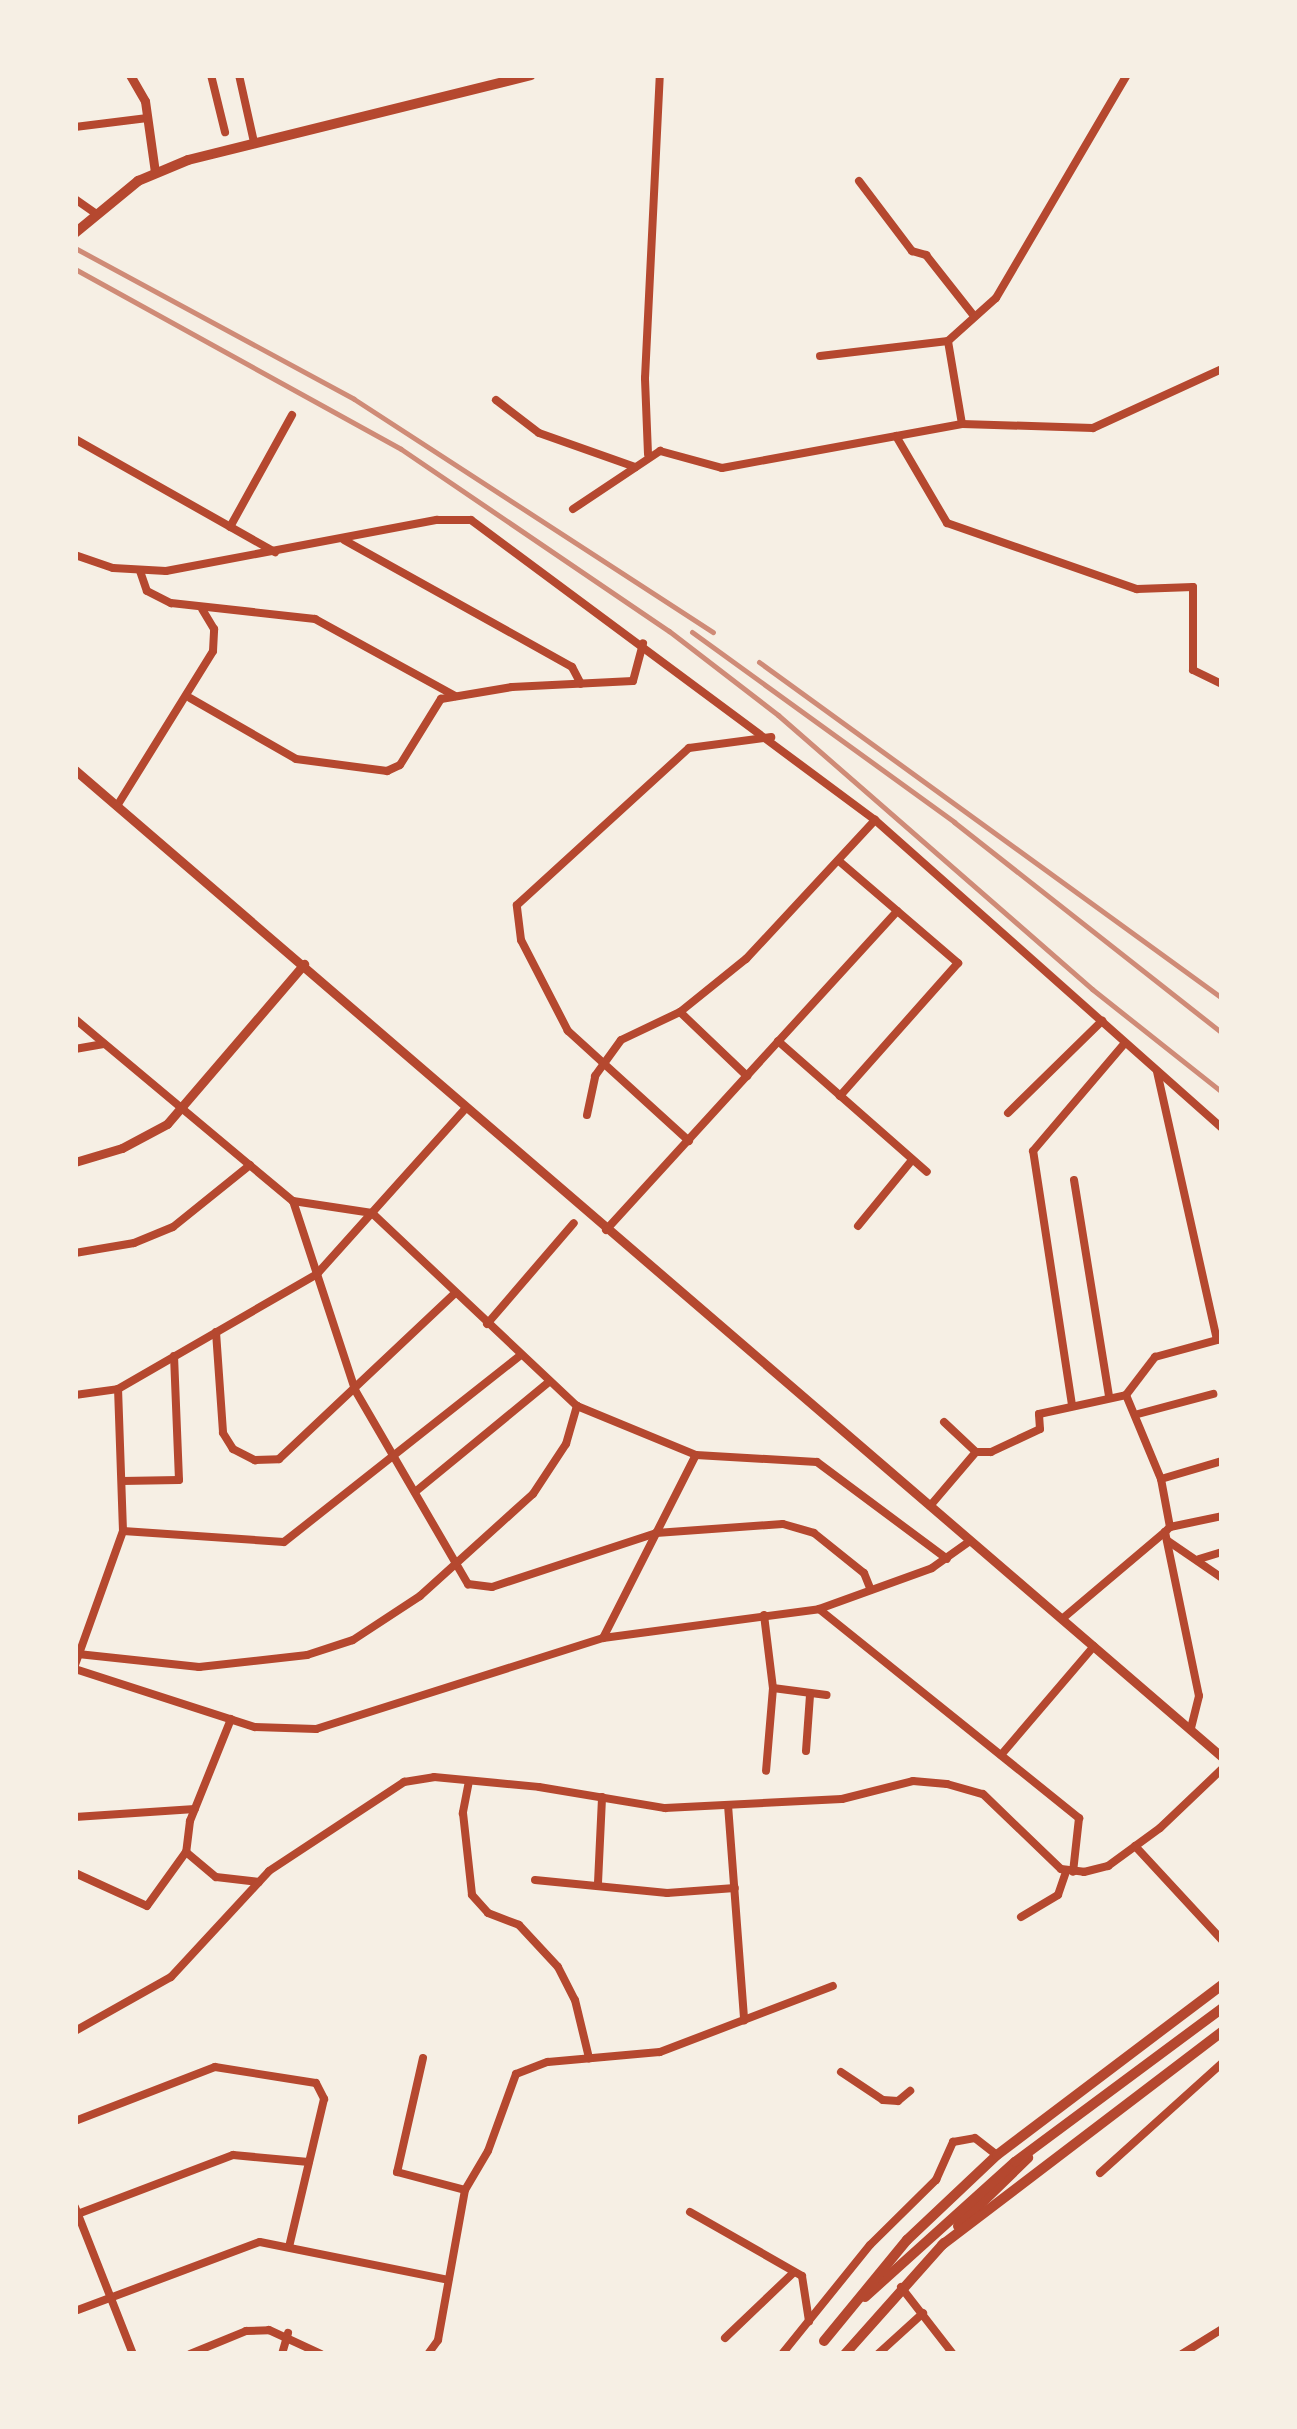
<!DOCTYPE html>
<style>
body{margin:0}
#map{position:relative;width:1297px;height:2429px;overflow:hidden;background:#f6efe4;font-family:Quicksand,sans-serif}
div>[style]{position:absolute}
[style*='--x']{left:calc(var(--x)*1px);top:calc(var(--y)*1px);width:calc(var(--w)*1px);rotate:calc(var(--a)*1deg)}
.minor>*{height:8px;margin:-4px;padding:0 4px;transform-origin:4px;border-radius:4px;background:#b5482f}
.tertiary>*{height:9px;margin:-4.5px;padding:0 4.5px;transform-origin:4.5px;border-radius:4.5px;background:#b5482f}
.secondary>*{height:10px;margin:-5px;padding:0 5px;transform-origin:5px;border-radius:5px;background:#b5482f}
.rail>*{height:5px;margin:-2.5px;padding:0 2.5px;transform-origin:2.5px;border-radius:2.5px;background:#cf8b77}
span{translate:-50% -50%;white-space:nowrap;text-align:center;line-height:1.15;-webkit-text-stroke:9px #f6efe4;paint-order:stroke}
.frame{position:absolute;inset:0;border:78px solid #f6efe4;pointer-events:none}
</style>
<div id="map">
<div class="minor">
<i style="--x:211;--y:75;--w:59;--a:76.2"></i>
<i style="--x:239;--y:75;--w:69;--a:77.4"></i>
<i style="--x:75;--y:127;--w:73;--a:-7.1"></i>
<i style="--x:859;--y:181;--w:88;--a:52.9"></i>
<i style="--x:912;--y:251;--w:15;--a:16"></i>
<i style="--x:926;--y:255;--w:78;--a:51.8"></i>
<i style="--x:75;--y:199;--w:24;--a:35"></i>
<i style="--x:820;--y:356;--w:129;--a:-6.7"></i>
<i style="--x:496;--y:400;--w:54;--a:37.5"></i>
<i style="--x:539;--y:433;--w:102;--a:19.5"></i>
<i style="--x:962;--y:424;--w:84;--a:-99.6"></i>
<i style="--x:948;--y:341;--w:64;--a:-41.9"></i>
<i style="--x:996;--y:298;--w:259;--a:-59.6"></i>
<i style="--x:896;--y:436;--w:101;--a:59.6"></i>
<i style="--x:947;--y:523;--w:201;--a:19.2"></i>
<i style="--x:1137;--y:589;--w:56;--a:-2"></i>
<i style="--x:1193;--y:587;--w:83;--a:90"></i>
<i style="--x:1193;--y:670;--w:32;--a:26"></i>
<i style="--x:75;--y:439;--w:230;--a:29.5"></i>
<i style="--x:648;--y:454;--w:76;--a:-92.3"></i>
<i style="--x:645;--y:378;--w:303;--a:-87.2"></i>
<i style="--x:573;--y:509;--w:105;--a:-33.7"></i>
<i style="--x:660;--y:451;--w:64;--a:15.3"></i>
<i style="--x:722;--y:468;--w:244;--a:-10.4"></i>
<i style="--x:962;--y:424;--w:131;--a:1.7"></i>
<i style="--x:1093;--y:428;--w:142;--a:-24.6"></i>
<i style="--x:230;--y:527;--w:128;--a:-61"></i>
<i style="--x:344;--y:540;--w:261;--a:29.1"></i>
<i style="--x:572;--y:667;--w:19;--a:62"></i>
<i style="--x:75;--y:555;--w:40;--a:18.9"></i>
<i style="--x:113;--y:568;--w:53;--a:3.2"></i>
<i style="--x:166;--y:571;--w:276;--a:-10.7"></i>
<i style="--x:437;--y:520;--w:34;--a:0"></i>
<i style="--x:471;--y:520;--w:503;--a:36.6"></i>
<i style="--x:875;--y:820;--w:464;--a:41.6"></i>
<i style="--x:140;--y:571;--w:21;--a:71"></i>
<i style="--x:147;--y:591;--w:27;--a:27"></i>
<i style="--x:171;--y:603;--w:145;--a:6.3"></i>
<i style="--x:315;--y:619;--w:160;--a:28.8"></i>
<i style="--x:190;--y:698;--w:122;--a:29.9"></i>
<i style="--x:296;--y:759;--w:92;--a:7.5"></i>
<i style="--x:387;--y:771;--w:14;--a:-25"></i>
<i style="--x:400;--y:765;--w:78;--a:-58.2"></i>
<i style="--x:441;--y:699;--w:72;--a:-9.6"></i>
<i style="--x:512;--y:687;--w:121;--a:-2.8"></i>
<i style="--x:633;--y:681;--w:39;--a:-75"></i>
<i style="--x:117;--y:806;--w:182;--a:-58.2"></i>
<i style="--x:213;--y:651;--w:22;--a:-87"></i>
<i style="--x:214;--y:629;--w:23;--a:-121"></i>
<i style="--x:839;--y:861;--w:157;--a:40.6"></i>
<i style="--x:958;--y:963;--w:178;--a:131.6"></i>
<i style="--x:680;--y:1012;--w:93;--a:43.7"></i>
<i style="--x:75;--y:1019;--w:284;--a:39.9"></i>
<i style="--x:293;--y:1201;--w:80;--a:8.6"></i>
<i style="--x:372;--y:1213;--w:282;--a:43.3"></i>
<i style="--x:577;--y:1406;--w:129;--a:22.4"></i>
<i style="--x:696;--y:1455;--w:121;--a:3.3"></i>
<i style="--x:817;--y:1462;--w:162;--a:36.7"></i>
<i style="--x:778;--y:1041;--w:198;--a:41.3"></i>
<i style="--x:75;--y:1049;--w:29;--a:-10"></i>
<i style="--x:1008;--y:1113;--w:132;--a:-44.4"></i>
<i style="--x:587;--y:1115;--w:40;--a:-78"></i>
<i style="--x:595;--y:1076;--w:44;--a:-54.2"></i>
<i style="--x:621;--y:1040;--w:65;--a:-25.4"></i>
<i style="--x:680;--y:1012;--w:85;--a:-38.8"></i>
<i style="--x:746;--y:959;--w:190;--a:-47.1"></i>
<i style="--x:689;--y:1141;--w:164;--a:-137.7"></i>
<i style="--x:568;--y:1031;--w:102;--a:-117.3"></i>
<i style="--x:521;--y:940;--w:35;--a:-97"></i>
<i style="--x:517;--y:905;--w:233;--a:-42.4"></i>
<i style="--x:689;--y:748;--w:83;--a:-7.6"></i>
<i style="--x:1074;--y:1180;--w:218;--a:80.8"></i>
<i style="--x:293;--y:1201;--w:199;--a:71.8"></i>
<i style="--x:355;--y:1390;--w:225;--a:59.8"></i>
<i style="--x:468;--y:1584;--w:24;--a:7"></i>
<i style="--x:492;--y:1587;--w:173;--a:-18.2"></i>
<i style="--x:656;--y:1533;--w:127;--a:-4.1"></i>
<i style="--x:783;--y:1524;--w:32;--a:16"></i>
<i style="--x:814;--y:1533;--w:64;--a:38.7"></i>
<i style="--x:864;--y:1573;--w:18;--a:68"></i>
<i style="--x:858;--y:1226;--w:85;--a:-50.7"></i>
<i style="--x:606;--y:1230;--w:432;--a:-47.6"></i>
<i style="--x:75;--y:1253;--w:60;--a:-9.6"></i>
<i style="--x:134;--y:1243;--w:42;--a:-22.3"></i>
<i style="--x:173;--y:1227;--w:99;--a:-38.8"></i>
<i style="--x:487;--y:1324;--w:133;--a:-49.3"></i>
<i style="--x:216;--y:1332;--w:101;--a:86"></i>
<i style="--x:223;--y:1433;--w:19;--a:58"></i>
<i style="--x:233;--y:1449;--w:25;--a:27"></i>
<i style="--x:255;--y:1460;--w:24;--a:-2"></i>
<i style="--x:279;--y:1459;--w:241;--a:-43.3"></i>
<i style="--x:75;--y:1395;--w:43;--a:-7.9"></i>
<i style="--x:118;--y:1389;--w:230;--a:-30"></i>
<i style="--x:317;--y:1274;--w:223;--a:-48.1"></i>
<i style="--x:1126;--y:1395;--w:48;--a:-52.7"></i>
<i style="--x:1155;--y:1357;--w:64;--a:-15.3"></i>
<i style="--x:1217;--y:1340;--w:275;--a:-102.6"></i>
<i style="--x:1126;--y:1395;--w:91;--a:67.4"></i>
<i style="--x:1161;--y:1479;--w:49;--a:79.4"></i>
<i style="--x:1170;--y:1527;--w:7;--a:135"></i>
<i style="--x:1165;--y:1532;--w:167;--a:78.3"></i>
<i style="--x:1199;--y:1696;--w:34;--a:104"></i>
<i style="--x:1072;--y:1405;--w:257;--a:-98.7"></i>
<i style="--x:1033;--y:1151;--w:140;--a:-49.6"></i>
<i style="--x:1138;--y:1414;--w:78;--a:-14.9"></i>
<i style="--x:944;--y:1422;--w:44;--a:43.2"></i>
<i style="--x:1161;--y:1479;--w:64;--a:-16.4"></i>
<i style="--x:122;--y:1481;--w:57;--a:-1"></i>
<i style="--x:179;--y:1480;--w:124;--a:-92.3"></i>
<i style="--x:415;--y:1492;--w:173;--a:-39.4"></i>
<i style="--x:930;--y:1506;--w:71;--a:-49.6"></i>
<i style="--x:976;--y:1452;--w:15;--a:0"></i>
<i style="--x:991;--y:1452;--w:54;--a:-25.1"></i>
<i style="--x:1040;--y:1429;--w:15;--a:-94"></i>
<i style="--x:1039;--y:1414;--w:89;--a:-12.3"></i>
<i style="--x:1170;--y:1527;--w:53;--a:-11.9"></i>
<i style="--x:123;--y:1531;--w:161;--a:3.9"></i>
<i style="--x:284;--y:1542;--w:302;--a:-38.3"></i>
<i style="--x:1168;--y:1541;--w:65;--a:34.4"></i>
<i style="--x:1199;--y:1559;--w:24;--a:-17"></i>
<i style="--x:819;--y:1609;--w:334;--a:38.8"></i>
<i style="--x:1079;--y:1818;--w:54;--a:96.3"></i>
<i style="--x:764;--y:1615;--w:74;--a:83"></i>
<i style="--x:773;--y:1688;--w:83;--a:94.8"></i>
<i style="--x:1062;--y:1619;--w:135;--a:-40.2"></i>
<i style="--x:603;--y:1638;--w:205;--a:-63.1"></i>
<i style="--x:78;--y:1654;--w:122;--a:6.1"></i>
<i style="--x:199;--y:1667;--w:109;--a:-6.3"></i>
<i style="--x:307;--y:1655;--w:48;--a:-18.1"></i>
<i style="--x:353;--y:1640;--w:80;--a:-33.3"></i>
<i style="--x:420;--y:1596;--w:152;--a:-42.1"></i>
<i style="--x:533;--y:1494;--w:60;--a:-56.6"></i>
<i style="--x:566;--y:1444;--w:40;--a:-74"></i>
<i style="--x:75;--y:1665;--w:142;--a:-70.3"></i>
<i style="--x:123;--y:1531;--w:142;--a:-92"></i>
<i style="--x:75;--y:1669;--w:189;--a:17.9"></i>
<i style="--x:255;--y:1727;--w:61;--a:1.9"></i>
<i style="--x:316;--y:1729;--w:301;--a:-17.6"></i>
<i style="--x:603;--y:1638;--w:218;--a:-7.6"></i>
<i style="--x:819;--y:1609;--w:120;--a:-19.9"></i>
<i style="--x:932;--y:1568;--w:47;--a:-35.4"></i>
<i style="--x:773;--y:1688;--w:54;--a:7.4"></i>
<i style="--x:231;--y:1719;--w:110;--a:111.9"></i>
<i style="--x:190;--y:1821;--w:31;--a:97"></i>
<i style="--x:186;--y:1852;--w:39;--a:40"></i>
<i style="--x:216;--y:1877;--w:43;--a:6.6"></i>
<i style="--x:806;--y:1751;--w:56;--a:-85.9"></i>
<i style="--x:1001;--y:1755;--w:143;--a:-49.5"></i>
<i style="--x:469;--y:1781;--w:33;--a:101"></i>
<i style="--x:463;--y:1813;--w:82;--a:83.7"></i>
<i style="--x:472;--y:1895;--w:24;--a:48"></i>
<i style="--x:488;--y:1913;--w:33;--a:21"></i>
<i style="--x:519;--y:1925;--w:57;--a:47.1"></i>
<i style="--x:558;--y:1967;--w:37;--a:63"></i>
<i style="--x:575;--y:2000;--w:60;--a:76.4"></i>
<i style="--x:728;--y:1805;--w:216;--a:85.7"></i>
<i style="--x:75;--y:1817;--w:120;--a:-3.8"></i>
<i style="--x:1135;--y:1846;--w:128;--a:47.2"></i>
<i style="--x:75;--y:1873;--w:79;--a:24.6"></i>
<i style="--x:147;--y:1906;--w:67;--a:-54.2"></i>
<i style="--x:535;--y:1880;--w:133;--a:5.6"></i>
<i style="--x:667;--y:1893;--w:68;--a:-4.2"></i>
<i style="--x:598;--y:1883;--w:86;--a:-87.3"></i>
<i style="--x:1021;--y:1917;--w:43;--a:-30.7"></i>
<i style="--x:1058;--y:1895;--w:24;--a:-71"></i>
<i style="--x:75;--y:2031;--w:110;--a:-29.4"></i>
<i style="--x:171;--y:1977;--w:144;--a:-47.2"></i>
<i style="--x:269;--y:1871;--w:162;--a:-33.4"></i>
<i style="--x:404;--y:1782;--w:30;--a:-9"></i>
<i style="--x:434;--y:1777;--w:105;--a:5.4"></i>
<i style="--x:539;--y:1787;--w:128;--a:9.5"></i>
<i style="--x:665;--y:1808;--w:177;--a:-2.9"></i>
<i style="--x:842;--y:1799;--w:73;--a:-14.2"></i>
<i style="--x:913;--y:1781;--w:34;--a:5"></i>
<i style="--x:947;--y:1784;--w:37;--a:16"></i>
<i style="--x:983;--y:1794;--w:108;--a:43.9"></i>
<i style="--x:1061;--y:1869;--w:23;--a:7"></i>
<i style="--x:1084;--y:1872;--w:25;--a:-14"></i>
<i style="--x:1108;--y:1866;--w:64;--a:-36.2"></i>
<i style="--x:1160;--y:1828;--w:86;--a:-43.6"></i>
<i style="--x:423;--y:2058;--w:117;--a:102.8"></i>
<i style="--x:397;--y:2172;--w:70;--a:14.8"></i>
<i style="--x:841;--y:2072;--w:50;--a:33.7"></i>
<i style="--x:883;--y:2100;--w:15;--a:4"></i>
<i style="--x:898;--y:2101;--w:16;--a:-40"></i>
<i style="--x:75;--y:2121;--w:150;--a:-21.1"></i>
<i style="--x:215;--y:2067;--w:102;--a:9"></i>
<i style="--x:316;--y:2083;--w:18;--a:63"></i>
<i style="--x:324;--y:2099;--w:152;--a:103.3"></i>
<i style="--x:1100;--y:2173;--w:164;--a:-42"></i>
<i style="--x:75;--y:2207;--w:158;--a:68.5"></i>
<i style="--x:690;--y:2212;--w:129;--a:29.7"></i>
<i style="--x:802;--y:2276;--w:46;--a:81.2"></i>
<i style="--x:75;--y:2215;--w:169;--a:-20.8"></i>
<i style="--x:233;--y:2155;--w:76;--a:5.3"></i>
<i style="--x:901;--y:2287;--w:85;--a:52.2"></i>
<i style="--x:75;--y:2311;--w:197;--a:-20.5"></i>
<i style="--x:260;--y:2242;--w:192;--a:11.4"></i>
<i style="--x:725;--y:2338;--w:94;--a:-43.7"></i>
<i style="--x:190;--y:2354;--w:61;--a:-22.3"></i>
<i style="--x:246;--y:2331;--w:23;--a:-2"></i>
<i style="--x:269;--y:2330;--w:57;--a:24.8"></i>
<i style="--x:282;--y:2354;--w:22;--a:-74"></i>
<i style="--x:428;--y:2354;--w:17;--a:-54"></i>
<i style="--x:438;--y:2340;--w:152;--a:-79.8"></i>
<i style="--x:465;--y:2190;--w:45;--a:-59.5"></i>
<i style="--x:488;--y:2151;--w:82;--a:-70"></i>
<i style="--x:516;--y:2074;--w:34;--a:-21"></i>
<i style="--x:548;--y:2062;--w:112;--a:-5.1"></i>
<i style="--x:660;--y:2052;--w:185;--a:-20.9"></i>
<i style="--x:782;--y:2354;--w:140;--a:-51.1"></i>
<i style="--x:870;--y:2245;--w:93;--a:-44.6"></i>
<i style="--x:936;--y:2180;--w:42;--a:-65.9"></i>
<i style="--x:953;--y:2142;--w:22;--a:-10"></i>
<i style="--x:975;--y:2138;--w:28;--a:38"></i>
<i style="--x:878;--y:2354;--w:61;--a:-42.3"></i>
<i style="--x:1182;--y:2354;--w:47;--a:-32"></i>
</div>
<div class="tertiary">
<i style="--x:130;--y:75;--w:30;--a:60"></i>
<i style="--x:145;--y:101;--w:72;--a:82"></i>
<i style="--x:75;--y:770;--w:1513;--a:40.71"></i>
<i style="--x:75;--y:1162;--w:49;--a:-16.6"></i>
<i style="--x:122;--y:1148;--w:51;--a:-28.1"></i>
<i style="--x:167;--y:1124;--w:211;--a:-49.4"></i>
</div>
<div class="secondary">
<i style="--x:75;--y:233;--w:82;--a:-39.5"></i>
<i style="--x:138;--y:181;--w:54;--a:-22.8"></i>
<i style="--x:188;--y:160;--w:353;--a:-13.9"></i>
<i style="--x:958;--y:2226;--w:98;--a:-44.2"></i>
<i style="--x:942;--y:2245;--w:352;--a:-37.3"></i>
<i style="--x:865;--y:2297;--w:202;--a:-42"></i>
<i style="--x:1015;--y:2162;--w:258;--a:-36.6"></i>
<i style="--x:824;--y:2341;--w:131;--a:-50.6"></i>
<i style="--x:907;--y:2240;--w:124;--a:-43.4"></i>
<i style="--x:997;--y:2155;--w:282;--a:-37.1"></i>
<i style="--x:845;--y:2354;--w:149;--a:-48.3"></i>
</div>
<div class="rail">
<i style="--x:75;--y:248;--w:317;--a:28.4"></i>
<i style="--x:354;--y:399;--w:428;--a:33"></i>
<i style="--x:75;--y:269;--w:372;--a:28.9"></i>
<i style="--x:401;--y:449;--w:324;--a:34.2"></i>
<i style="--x:669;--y:631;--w:138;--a:37.6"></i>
<i style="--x:778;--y:715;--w:417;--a:41.1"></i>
<i style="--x:1092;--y:989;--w:166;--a:38.4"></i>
<i style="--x:692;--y:632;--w:324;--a:35.9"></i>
<i style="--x:954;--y:822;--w:341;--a:38.2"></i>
<i style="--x:759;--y:662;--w:572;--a:35.97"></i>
</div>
<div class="frame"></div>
</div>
